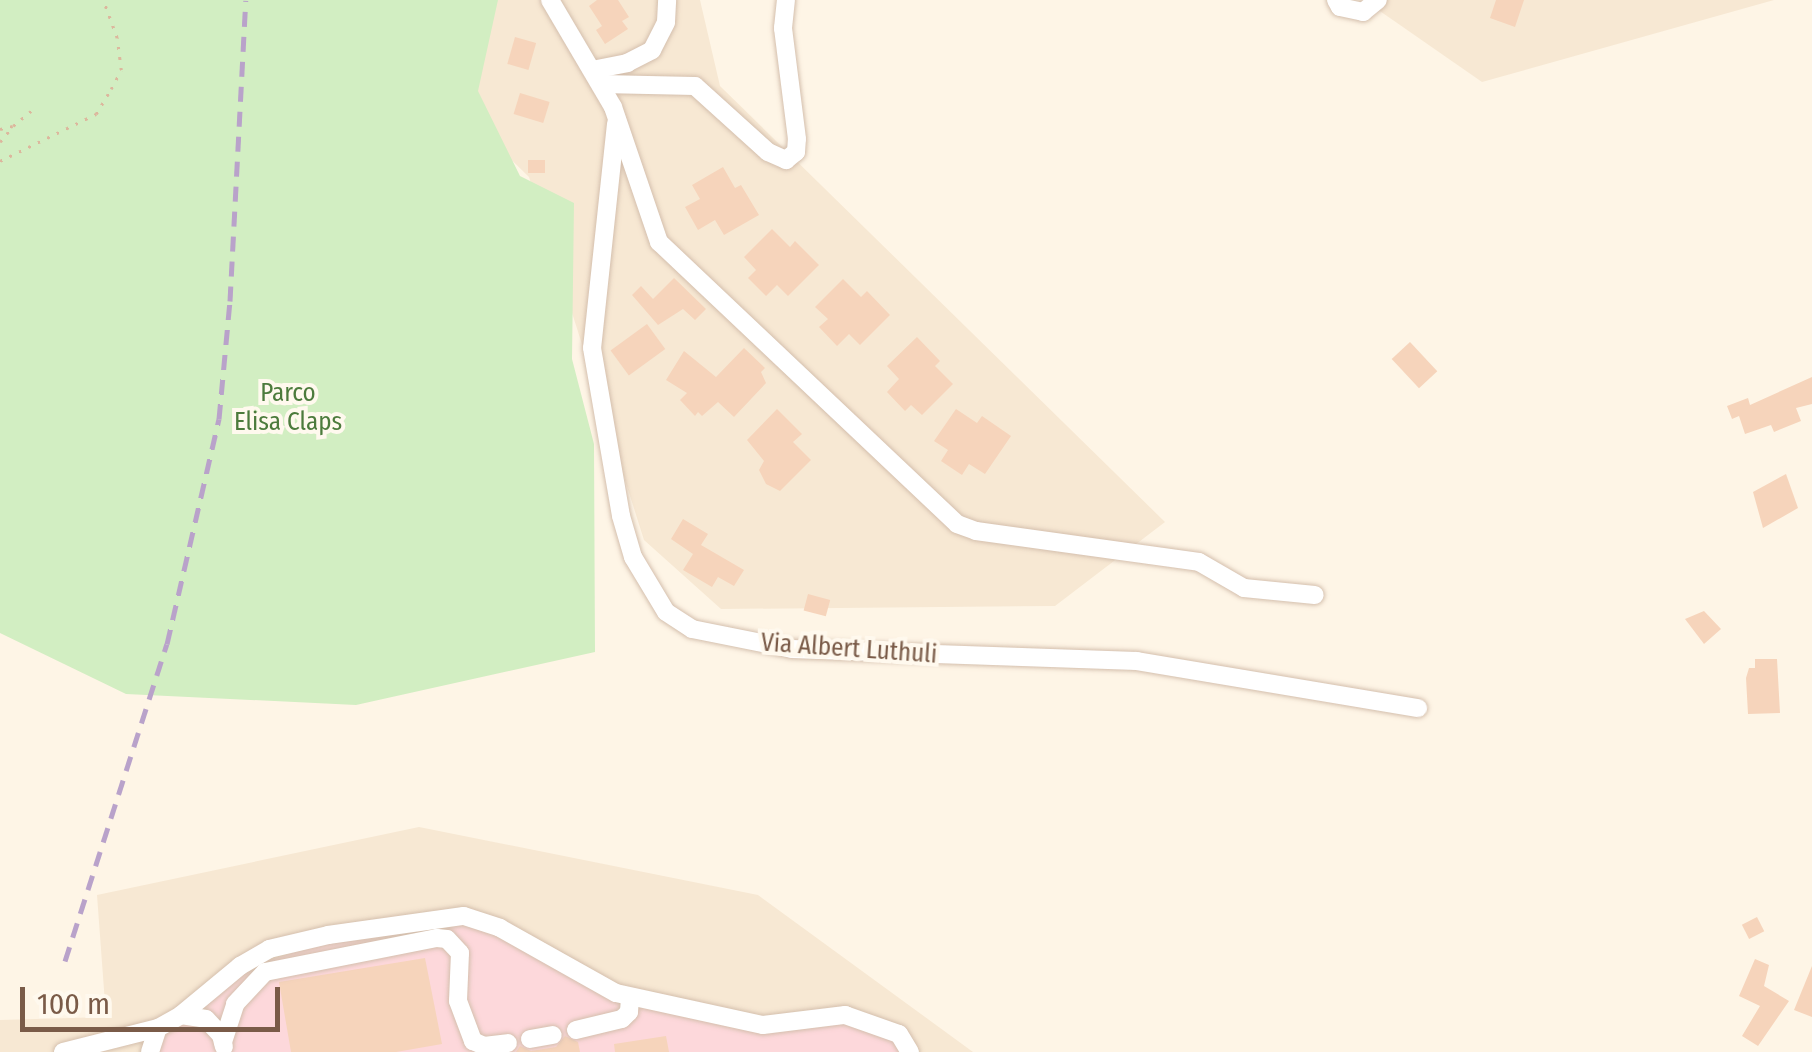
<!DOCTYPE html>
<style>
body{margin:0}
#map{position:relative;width:1812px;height:1052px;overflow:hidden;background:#fef5e6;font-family:"Fira Sans Condensed",sans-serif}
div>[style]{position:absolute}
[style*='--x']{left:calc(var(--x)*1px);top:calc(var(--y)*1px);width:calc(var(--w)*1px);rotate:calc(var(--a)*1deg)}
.residential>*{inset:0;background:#f7e8d3}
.medical>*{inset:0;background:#fdd8db}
.green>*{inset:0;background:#d2eec2}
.building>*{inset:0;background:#f6d4bb;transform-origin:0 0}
.path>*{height:2.5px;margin-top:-1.25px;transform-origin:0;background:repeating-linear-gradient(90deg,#dcb79d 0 2.5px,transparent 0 10.5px)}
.roads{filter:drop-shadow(0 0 2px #d4bfad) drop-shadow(0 0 2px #d4bfad)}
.minor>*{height:18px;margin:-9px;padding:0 9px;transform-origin:9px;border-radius:9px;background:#fff}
.rail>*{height:5px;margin-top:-2.5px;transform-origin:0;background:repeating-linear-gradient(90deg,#b9a2ca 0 15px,transparent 0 25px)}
span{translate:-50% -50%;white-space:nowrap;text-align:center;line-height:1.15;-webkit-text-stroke:8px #fff9ee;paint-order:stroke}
.park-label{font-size:25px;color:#4c7b3c}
.street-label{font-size:25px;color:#7a5b48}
.scale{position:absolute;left:20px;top:987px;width:260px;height:45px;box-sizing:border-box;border:5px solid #7a5b48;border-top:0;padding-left:12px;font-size:30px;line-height:35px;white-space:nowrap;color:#7a5b48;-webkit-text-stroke:8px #fff9ee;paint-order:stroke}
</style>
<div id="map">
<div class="residential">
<i style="clip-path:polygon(482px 0,700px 0,720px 86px,1165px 522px,1055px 606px,721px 609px,644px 540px,529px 177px,461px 111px)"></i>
<i style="clip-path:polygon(1364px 0,1774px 0,1482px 82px)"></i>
<i style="clip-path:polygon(419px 827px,758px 895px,973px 1052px,0 1052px,0 1020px,106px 1017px,97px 895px)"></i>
</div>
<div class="medical">
<i style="clip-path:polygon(461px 920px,622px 992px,762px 1026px,845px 1015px,899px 1035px,905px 1052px,150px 1052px,153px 1038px,232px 972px,324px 943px)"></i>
</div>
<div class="green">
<i style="clip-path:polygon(0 0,498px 0,478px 91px,520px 176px,574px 203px,572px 359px,594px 444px,595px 652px,356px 705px,126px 694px,0 633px)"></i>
</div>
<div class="building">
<i style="clip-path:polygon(597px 0,618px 0,629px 17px,622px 21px,628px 29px,605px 44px,596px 30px,602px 26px,589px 6px)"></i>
<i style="clip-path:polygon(1496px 0,1524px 0,1515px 27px,1490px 18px)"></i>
<i style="left:515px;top:37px;width:22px;height:28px;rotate:16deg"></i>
<i style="left:520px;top:93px;width:31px;height:22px;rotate:17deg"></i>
<i style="left:528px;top:160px;width:17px;height:13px"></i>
<i style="clip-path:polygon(723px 167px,735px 188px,741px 185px,759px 215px,724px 235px,715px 220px,698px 230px,685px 207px,700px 199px,692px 185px)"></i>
<i style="clip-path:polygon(772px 229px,790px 247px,795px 241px,819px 265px,788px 296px,777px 285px,766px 296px,748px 278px,756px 270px,744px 257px)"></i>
<i style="clip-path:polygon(674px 278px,706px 309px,695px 320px,683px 309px,658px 325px,632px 295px,641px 286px,653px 299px)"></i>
<i style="clip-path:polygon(843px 279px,861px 297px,867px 291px,890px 315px,860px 345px,849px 334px,837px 346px,819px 327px,828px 319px,815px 307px)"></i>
<i style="left:647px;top:324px;width:31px;height:45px;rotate:54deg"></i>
<i style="clip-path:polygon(917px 337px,940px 361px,935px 366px,953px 384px,922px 415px,911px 405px,905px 411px,887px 392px,899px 379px,887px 366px)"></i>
<i style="left:1410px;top:342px;width:40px;height:25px;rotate:47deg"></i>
<i style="clip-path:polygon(744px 348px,765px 368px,761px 372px,766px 383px,734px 417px,718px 402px,702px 416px,698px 412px,695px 416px,680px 400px,687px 393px,666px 380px,684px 351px,716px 377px)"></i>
<i style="clip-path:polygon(1812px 377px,1812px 404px,1796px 408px,1801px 421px,1774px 432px,1771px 425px,1745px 434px,1739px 416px,1732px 419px,1727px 406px,1748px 398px,1750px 405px)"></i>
<i style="clip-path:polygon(777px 409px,802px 434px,793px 442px,811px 460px,780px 491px,766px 484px,759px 470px,764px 461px,747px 440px)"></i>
<i style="clip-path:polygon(956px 409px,977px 423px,982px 416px,1011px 436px,985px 474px,969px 464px,962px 475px,941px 461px,948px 450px,934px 441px)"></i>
<i style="clip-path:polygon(1786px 474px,1798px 508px,1763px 528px,1753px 492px)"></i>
<i style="clip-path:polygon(683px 519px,708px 534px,701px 545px,744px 570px,734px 586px,718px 577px,712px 587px,683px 570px,693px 554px,671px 539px)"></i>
<i style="left:808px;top:594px;width:23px;height:17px;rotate:15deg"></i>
<i style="clip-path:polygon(1704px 611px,1721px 629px,1704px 644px,1685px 619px)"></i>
<i style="clip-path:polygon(1755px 659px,1777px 659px,1780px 713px,1748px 714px,1746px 678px,1749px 668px,1755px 668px)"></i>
<i style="left:1757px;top:917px;width:16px;height:17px;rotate:63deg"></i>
<i style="clip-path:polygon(425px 958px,442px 1044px,396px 1052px,291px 1052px,279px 982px)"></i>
<i style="clip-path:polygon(1755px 959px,1769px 965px,1764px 986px,1789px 1001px,1758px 1046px,1742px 1036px,1760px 1006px,1739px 996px)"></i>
<i style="clip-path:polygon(1812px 966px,1812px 1017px,1794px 1010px)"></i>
<i style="clip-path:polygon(565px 1036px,578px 1042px,580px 1052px,516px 1052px,520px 1046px,531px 1051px,556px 1047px)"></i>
<i style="clip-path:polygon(666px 1036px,669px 1052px,615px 1052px,614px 1044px)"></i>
</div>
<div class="path">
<i style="--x:0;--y:129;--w:13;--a:-13"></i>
<i style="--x:13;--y:126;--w:25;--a:-40"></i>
<i style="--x:0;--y:142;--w:19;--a:-51"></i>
<i style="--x:0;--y:161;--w:107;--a:-26.1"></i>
<i style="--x:96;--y:114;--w:29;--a:-59"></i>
<i style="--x:111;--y:89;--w:21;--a:-62"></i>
<i style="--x:121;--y:70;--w:32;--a:-97"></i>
<i style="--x:117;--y:38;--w:40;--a:-110.2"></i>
</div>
<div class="roads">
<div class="minor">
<i style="--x:550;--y:0;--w:124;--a:59.5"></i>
<i style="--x:613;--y:107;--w:143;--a:71.2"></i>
<i style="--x:659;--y:242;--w:410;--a:43.4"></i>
<i style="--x:957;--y:524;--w:20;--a:20"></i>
<i style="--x:976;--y:531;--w:225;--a:7.9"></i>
<i style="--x:1199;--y:562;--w:52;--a:30"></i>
<i style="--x:1244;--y:588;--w:71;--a:5.6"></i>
<i style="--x:1336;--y:0;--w:8;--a:60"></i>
<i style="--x:1340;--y:7;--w:24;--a:12"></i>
<i style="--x:1363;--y:12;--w:19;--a:-39"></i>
<i style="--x:592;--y:70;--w:36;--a:-11"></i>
<i style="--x:627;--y:63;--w:28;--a:-27"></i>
<i style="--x:652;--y:50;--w:31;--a:-63"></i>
<i style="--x:666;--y:22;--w:22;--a:-87"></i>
<i style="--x:601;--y:84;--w:94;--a:1.2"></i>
<i style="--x:695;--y:86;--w:98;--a:42.1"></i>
<i style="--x:768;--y:152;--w:20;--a:24"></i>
<i style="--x:786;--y:160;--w:13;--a:-39"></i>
<i style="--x:796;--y:152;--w:13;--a:-86"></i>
<i style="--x:797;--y:139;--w:112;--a:-97.2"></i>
<i style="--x:783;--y:28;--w:28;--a:-84"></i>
<i style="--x:616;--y:124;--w:225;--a:96.1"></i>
<i style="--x:592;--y:348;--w:170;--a:80.2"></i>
<i style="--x:621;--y:516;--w:43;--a:73.7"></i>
<i style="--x:633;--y:557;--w:64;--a:59"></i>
<i style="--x:666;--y:612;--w:31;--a:33"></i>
<i style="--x:692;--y:629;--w:102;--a:11.3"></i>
<i style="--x:792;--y:649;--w:345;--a:2"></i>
<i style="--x:1137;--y:661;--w:285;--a:9.5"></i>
<i style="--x:181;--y:1015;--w:77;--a:-39.7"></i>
<i style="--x:240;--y:966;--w:34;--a:-30"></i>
<i style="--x:269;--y:949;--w:61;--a:-13.3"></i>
<i style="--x:328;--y:935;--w:137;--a:-8"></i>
<i style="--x:464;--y:916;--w:38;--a:18"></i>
<i style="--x:500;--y:928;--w:133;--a:29.3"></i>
<i style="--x:616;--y:993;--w:150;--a:12.3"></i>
<i style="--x:763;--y:1025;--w:83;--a:-7"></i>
<i style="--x:845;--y:1015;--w:57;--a:19.4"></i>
<i style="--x:899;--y:1034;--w:21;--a:59"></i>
<i style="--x:576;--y:1030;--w:47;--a:-13.4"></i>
<i style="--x:622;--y:1019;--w:10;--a:-45"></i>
<i style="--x:629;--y:1012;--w:15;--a:-86"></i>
<i style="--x:530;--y:1039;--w:23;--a:-10"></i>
<i style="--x:223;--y:1042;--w:40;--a:-72"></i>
<i style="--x:235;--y:1004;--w:44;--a:-46.8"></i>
<i style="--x:265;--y:972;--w:175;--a:-11.2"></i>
<i style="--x:437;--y:938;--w:10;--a:6"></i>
<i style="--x:447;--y:939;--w:19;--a:47"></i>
<i style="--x:460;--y:953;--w:48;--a:92.4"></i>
<i style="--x:458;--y:1001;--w:43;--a:69.4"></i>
<i style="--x:473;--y:1041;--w:12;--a:24"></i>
<i style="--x:484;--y:1046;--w:24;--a:-7"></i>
<i style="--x:63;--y:1052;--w:98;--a:-14.2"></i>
<i style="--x:150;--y:1052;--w:25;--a:-72"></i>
<i style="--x:158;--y:1028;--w:26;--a:-29"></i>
<i style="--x:181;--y:1015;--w:25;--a:9"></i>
<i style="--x:206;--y:1019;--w:22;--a:47"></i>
<i style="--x:221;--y:1035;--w:12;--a:76"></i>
</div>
</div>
<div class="rail">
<i style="--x:65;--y:961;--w:333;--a:-72.2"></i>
<i style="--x:167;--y:644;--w:231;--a:-77"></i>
<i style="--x:219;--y:419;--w:119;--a:-84.7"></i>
<i style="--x:230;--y:301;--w:301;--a:-87"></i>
</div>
<div class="park-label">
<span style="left:288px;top:408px">Parco<br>Elisa Claps</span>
</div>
<div class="street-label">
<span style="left:849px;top:649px;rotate:4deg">Via Albert Luthuli</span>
</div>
<div class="scale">100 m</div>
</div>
